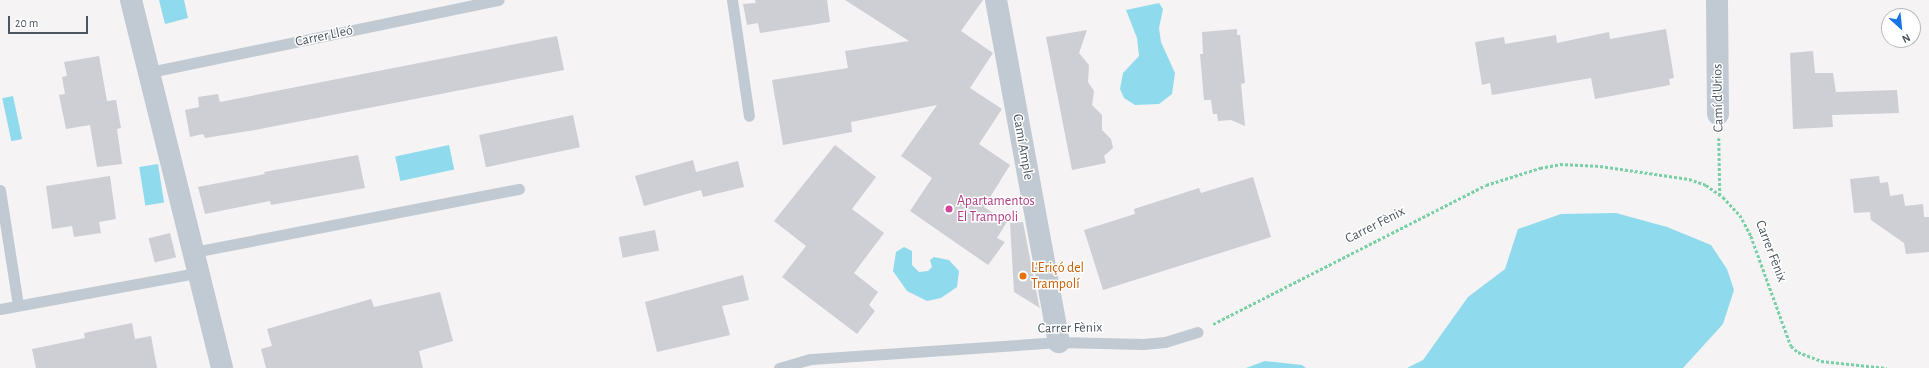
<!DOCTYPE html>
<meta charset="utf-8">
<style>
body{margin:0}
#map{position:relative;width:1929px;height:368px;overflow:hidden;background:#f5f3f3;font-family:"Alegreya Sans",sans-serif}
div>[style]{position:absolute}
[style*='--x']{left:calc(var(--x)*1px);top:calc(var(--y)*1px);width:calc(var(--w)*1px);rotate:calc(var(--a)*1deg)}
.water>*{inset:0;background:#90daee;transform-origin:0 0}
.building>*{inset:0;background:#cdcfd5;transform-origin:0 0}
.path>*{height:2.5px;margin-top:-1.25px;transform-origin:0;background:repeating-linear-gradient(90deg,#7ad0a6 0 3px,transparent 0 5px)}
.lane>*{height:11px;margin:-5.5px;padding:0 5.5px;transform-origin:5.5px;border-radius:5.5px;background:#c1cad2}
.street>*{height:22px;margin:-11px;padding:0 11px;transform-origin:11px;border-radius:11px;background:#c1cad2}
.dots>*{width:11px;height:11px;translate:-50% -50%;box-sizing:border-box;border:2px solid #fff;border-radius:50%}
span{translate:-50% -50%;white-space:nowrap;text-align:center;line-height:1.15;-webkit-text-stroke:3px #fff;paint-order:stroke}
.street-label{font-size:14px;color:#4a5661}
.hotel-label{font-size:14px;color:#b23c85}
.left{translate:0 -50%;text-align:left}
.food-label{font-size:14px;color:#c56008}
.north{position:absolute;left:1881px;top:8px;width:40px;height:40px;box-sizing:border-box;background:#fff;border:1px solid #b7bbc0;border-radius:50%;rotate:153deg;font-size:11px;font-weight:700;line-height:16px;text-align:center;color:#4a5661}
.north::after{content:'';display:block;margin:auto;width:14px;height:18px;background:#1a73e8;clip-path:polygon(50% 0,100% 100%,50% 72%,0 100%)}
.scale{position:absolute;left:8px;top:16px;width:80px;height:18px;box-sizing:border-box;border:2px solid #4a5661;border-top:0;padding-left:5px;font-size:12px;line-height:14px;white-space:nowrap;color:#4a5661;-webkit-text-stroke:3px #fff;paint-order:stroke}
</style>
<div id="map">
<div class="water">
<i style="clip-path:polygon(159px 0,184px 0,188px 18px,165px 24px)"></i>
<i style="clip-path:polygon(1159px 3px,1163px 9px,1159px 28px,1161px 42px,1175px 73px,1172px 94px,1159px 104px,1135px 105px,1124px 98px,1120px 89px,1123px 73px,1139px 56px,1137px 38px,1126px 10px)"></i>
<i style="left:13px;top:96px;width:44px;height:11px;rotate:78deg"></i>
<i style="left:449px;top:145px;width:25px;height:55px;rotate:78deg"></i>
<i style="left:158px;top:164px;width:39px;height:19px;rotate:81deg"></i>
<i style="clip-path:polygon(1616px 213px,1667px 227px,1711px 245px,1727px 269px,1734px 290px,1723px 324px,1683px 368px,1407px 368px,1423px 360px,1468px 297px,1505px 269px,1518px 229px,1561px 214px)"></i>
<i style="clip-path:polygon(904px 247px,912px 251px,912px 265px,919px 272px,928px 271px,932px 267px,930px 260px,934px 257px,949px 260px,959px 271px,957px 287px,941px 298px,927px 301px,907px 291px,893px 271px,896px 252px)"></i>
<i style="clip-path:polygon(1265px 361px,1302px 365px,1306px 368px,1246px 368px)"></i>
</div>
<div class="building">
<i style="clip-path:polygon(755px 0,827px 0,830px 22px,760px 33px,758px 23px,747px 25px,743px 4px,756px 3px)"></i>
<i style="clip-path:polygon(845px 0,983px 0,961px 31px,993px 53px,970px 88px,1002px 109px,979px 144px,1010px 165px,984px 207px,1007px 222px,997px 238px,1005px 242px,988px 265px,910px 211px,932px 178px,901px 156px,937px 105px,851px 122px,852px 132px,783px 145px,772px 80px,848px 68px,845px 51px,909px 41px)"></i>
<i style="clip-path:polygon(1237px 29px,1237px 35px,1240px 35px,1245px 83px,1241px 84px,1245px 126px,1231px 120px,1218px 121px,1217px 114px,1213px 114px,1211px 100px,1204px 100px,1200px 54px,1203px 54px,1202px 32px)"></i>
<i style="clip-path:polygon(1666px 29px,1674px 78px,1669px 79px,1670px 85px,1595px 99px,1591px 78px,1492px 95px,1490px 83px,1482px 85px,1475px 42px,1504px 37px,1505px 44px,1556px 35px,1557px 43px,1609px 32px,1610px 39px)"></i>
<i style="clip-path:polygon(1087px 30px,1079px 53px,1089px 65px,1088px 82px,1094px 91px,1092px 105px,1102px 115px,1102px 130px,1111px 139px,1113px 148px,1104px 156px,1106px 163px,1072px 170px,1046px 37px)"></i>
<i style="clip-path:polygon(557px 36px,564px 70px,255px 130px,205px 138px,203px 134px,190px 137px,185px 110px,199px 107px,198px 97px,218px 94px,220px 102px)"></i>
<i style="clip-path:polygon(1813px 51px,1815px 73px,1833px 73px,1836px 92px,1897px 90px,1899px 113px,1832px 115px,1833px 127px,1793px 129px,1790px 53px)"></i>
<i style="clip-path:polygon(99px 56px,107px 101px,116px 100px,121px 128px,117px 129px,122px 164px,97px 167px,90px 125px,66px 129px,59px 95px,65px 94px,62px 77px,67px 76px,64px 62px)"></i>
<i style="left:573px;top:115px;width:33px;height:96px;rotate:78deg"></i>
<i style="clip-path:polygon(835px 145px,876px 177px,852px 209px,884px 233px,854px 273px,878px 292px,869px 305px,875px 311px,857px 334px,782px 277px,806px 246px,774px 221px)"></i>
<i style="clip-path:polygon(358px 155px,365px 188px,271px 205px,270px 201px,205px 214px,198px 187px,265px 174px,264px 172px)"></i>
<i style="clip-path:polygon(693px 160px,696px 172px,738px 161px,744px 187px,703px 197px,701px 190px,644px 206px,635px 176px)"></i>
<i style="clip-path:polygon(110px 176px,116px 219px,99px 222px,101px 233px,74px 237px,72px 226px,52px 229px,46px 186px)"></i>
<i style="clip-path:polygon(1879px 176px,1880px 183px,1888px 182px,1890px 196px,1903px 194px,1905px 206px,1923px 204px,1924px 217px,1929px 217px,1929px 252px,1906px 254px,1904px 243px,1871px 220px,1870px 212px,1854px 213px,1850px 179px)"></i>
<i style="clip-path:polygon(1253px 177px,1271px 237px,1103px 290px,1084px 230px,1135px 214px,1134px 209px,1199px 188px,1201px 193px)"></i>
<i style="clip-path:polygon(1023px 222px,1039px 305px,1040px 308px,1014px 292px,1010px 223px)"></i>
<i style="left:655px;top:230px;width:21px;height:37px;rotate:79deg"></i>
<i style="left:170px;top:233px;width:25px;height:22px;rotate:76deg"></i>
<i style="clip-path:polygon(743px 275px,749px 300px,722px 306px,730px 335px,657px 352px,645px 302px)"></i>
<i style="clip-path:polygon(440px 292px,453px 341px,419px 351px,423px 368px,266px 368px,261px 349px,272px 346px,267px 329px,371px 299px,374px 307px)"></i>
<i style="clip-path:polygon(132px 323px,135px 339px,151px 336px,157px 368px,36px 368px,32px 349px,85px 338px,84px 333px)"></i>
</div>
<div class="path">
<i style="--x:1719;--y:138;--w:57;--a:89"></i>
<i style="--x:1213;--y:324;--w:306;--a:-27"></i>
<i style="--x:1486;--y:185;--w:57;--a:-17.5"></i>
<i style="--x:1540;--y:168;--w:20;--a:-11"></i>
<i style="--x:1560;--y:164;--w:40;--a:2.9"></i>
<i style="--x:1600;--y:166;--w:90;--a:8.3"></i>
<i style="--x:1689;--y:179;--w:18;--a:19"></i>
<i style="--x:1706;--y:185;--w:21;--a:35"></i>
<i style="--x:1723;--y:197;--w:25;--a:47"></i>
<i style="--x:1740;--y:215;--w:24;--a:62"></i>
<i style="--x:1751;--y:236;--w:117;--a:70"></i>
<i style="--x:1791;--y:346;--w:9;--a:41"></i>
<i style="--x:1798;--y:352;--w:25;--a:21"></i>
<i style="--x:1821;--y:361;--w:66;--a:6.1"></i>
</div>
<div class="lane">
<i style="--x:732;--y:0;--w:117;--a:81.7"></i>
<i style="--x:150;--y:72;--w:356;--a:-11.7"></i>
<i style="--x:0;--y:190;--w:116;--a:81.1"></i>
<i style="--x:194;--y:252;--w:331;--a:-11"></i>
<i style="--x:0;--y:309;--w:200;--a:-10.4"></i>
<i style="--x:779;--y:368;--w:33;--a:-16"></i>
<i style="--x:811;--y:359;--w:249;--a:-3.9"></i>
<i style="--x:1059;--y:342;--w:84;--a:1.4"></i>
<i style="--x:1143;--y:344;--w:22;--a:-5"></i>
<i style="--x:1165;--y:342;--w:34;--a:-17"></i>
</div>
<div class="street">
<i style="--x:131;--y:0;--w:379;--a:76.1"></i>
<i style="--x:996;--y:0;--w:348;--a:79.6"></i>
<i style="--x:1717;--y:0;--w:114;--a:89.5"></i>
</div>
<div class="dots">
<i style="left:949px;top:209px;background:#d1479c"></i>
<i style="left:1023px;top:276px;background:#e8710a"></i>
</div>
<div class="street-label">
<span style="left:324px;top:36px;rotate:-12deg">Carrer Lleó</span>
<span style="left:1718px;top:98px;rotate:-91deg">Camí d'Urios</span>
<span style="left:1023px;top:147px;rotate:80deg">Camí Ample</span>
<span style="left:1375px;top:225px;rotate:-27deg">Carrer Fènix</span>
<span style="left:1771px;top:251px;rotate:69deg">Carrer Fènix</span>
<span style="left:1070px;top:328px;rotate:-1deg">Carrer Fènix</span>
</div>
<div class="hotel-label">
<span class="left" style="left:957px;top:209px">Apartamentos<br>El Trampoli</span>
</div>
<div class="food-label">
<span class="left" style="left:1031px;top:276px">L'Eriçó del<br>Trampolí</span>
</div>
<div class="north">N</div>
<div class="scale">20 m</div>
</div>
